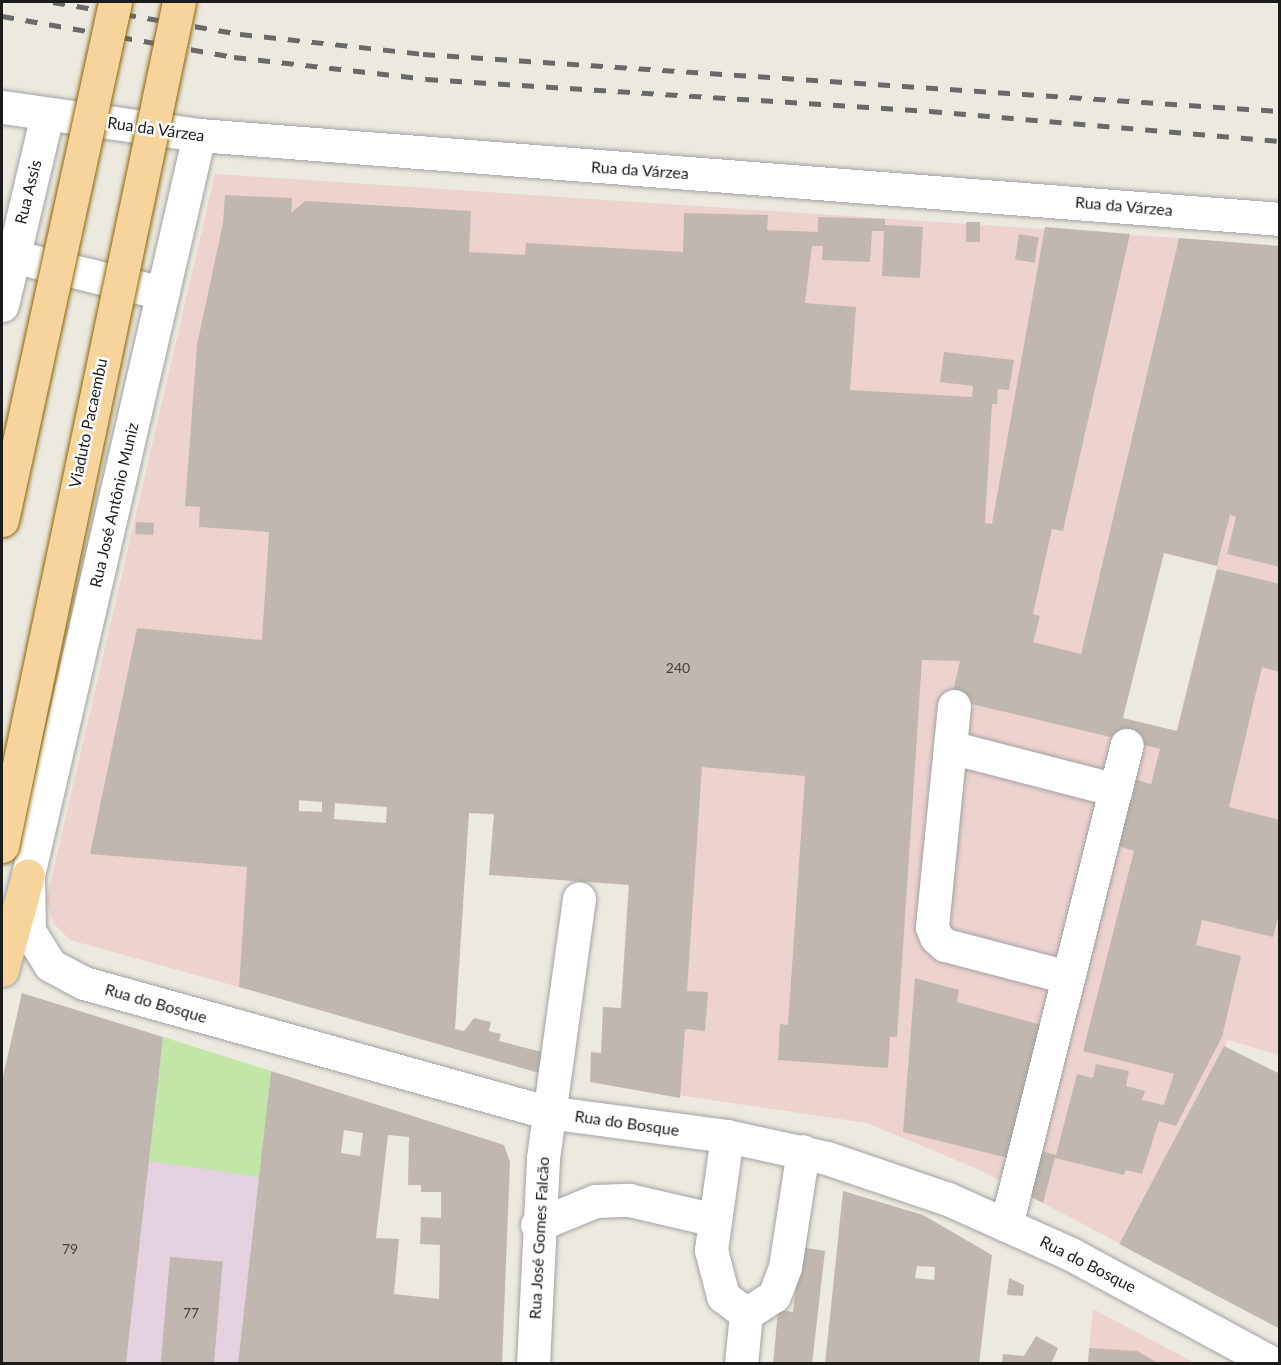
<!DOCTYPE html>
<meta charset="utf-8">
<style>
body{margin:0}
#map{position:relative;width:1281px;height:1365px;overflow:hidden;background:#ece9e0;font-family:Lato,sans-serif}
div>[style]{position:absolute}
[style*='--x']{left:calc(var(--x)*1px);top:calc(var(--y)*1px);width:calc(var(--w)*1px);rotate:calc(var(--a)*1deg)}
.commercial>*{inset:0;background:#edd2d0}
.industrial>*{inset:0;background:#e5d2e0}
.grass>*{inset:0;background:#c2e5a8}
.building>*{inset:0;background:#c0b8b0;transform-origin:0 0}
.roads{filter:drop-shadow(0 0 2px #a2a2a2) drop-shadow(0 0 2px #a2a2a2)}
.minor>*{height:33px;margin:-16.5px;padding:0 16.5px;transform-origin:16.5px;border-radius:16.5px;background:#fff}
.major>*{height:33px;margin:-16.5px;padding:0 16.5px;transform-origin:16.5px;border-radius:16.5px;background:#f6d49b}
.rail>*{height:4.5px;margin-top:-2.25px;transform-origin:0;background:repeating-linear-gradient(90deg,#696969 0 12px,transparent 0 24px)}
.bridges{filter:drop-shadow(0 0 2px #8a6607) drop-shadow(0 0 2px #8a6607)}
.major-bridge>*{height:33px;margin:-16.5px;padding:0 16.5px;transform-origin:16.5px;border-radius:16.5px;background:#f6d49b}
span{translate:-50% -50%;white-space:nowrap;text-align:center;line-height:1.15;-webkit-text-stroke:5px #fff;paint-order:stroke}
.number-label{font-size:14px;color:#444240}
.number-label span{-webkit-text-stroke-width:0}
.street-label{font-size:16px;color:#1b1b1b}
.frame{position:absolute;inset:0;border:3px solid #1b1b1b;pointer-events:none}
</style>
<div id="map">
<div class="commercial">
<i style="clip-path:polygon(215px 174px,1179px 238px,1064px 726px,1171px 752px,1230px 515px,1279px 527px,1279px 1055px,1228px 1040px,1119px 1243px,980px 1170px,867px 1123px,616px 1086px,632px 825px,253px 797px,239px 987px,70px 940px,54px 924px,46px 902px)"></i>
<i style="clip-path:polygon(1093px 1309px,1195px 1363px,1088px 1364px)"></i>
</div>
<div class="industrial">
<i style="clip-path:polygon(163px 1037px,260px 1177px,238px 1363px,126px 1364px)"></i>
</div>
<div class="grass">
<i style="clip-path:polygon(163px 1037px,271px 1071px,260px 1177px,149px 1161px)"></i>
</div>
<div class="building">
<i style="clip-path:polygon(evenodd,225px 195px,292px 198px,291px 213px,305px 201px,471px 211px,469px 252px,525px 255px,526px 243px,683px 252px,684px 213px,768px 215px,767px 230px,818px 232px,818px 217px,885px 219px,885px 225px,923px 227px,920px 278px,882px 276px,884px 231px,872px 231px,870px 262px,822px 260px,823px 246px,812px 246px,805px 303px,856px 307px,850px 390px,972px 397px,973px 386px,940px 382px,944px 352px,1014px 360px,1009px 390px,998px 389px,997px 404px,992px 404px,985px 523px,992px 524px,1045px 227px,1130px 234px,1063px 531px,1052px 529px,1033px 614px,1040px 616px,1033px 642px,1081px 654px,1179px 238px,1280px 246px,1280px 567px,1227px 554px,1236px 517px,1230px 515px,1217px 566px,1164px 553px,1123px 718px,1177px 731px,1217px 569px,1280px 584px,1280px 672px,1262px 667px,1229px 807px,1280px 820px,1280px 911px,1273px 937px,1202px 920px,1196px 945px,1241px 956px,1222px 1037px,1176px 1126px,1159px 1121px,1142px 1174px,1126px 1170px,1124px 1175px,1055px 1158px,1043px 1203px,1024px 1193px,1034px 1149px,1056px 1155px,1077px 1074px,1093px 1078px,1096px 1064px,1129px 1071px,1126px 1086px,1145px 1091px,1142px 1100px,1164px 1105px,1171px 1083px,1174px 1074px,1083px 1051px,1134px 851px,1112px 844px,1130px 778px,1151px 784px,1160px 749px,951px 699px,960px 661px,922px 660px,897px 1037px,890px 1037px,888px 1068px,778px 1060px,780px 1024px,788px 1025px,805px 776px,702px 767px,687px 991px,708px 992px,705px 1031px,685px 1029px,680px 1098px,590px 1082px,591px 1052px,601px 1053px,603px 1007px,621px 1008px,629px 885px,489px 875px,494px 814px,469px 813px,455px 1029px,464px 1031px,474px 1018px,491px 1022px,489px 1031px,501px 1034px,499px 1041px,545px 1053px,539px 1073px,239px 987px,247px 867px,90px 854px,137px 628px,262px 640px,269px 532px,199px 527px,200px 507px,185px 506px,197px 345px,223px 223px,225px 195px,299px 800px,322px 802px,322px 812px,299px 811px,299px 800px,225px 195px,335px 803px,387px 807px,386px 823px,334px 819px,335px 803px)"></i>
<i style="left:966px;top:222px;width:14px;height:20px"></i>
<i style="left:1019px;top:234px;width:20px;height:26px;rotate:9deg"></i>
<i style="left:136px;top:522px;width:18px;height:12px;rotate:3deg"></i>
<i style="clip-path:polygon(915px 978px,959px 990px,957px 1002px,1045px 1026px,1012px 1159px,903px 1132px)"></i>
<i style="clip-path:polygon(22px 993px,163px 1037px,126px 1364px,2px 1364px,2px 1081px)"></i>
<i style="clip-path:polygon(1224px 1046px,1280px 1074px,1280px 1329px,1119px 1244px)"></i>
<i style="clip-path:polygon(evenodd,271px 1071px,504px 1145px,510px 1162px,502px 1364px,238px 1364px,271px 1071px,344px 1130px,363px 1133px,360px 1156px,341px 1153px,344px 1130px,271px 1071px,388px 1135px,409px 1137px,408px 1185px,421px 1185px,421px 1192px,441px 1192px,441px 1218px,421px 1217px,420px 1244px,440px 1245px,439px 1299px,394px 1294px,399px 1239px,376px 1238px,388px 1135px)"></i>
<i style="clip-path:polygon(evenodd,843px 1191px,923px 1215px,992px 1255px,979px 1364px,825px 1364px,843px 1191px,917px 1266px,935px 1267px,934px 1280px,915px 1278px,917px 1266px)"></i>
<i style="clip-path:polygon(801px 1247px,825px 1251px,812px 1364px,773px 1364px,778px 1310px,793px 1312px)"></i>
<i style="left:170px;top:1257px;width:53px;height:107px;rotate:5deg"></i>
<i style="clip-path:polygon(1009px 1278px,1024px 1285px,1023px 1296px,1007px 1295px)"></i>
<i style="clip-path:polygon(1036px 1336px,1058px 1348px,1051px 1364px,1002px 1364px,1003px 1354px,1024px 1356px)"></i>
<i style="clip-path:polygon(1089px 1348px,1137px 1351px,1160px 1364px,1088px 1364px)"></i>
</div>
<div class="roads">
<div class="minor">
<i style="--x:2;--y:107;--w:199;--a:8.1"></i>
<i style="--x:199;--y:135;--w:1084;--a:4.44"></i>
<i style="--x:199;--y:135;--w:760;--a:103.01"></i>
<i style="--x:28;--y:875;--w:56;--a:89"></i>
<i style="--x:29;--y:931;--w:40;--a:58"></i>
<i style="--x:50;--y:965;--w:38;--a:28"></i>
<i style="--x:84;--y:983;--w:481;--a:15.6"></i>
<i style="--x:547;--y:1112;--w:182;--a:7.6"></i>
<i style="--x:727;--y:1136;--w:102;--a:12.4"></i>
<i style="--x:827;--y:1158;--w:128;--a:18.7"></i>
<i style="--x:948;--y:1199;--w:135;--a:24.1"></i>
<i style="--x:1071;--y:1254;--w:231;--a:28.5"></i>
<i style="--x:12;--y:256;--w:155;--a:13.8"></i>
<i style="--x:2;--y:305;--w:196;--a:-76.7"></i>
<i style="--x:954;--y:706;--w:222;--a:95.7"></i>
<i style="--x:932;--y:927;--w:11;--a:68"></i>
<i style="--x:936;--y:937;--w:12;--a:42"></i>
<i style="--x:945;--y:945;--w:127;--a:14.6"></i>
<i style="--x:950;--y:747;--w:171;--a:14.5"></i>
<i style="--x:727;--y:1136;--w:115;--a:98"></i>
<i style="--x:711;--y:1250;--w:48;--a:75.4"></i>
<i style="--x:723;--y:1296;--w:29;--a:38"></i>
<i style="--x:537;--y:1225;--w:63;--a:-22.5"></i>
<i style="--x:595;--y:1201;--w:34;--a:-2"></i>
<i style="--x:629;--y:1200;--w:88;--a:13.1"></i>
<i style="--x:1006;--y:1225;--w:495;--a:-75.9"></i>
<i style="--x:746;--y:1314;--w:33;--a:-33"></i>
<i style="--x:774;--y:1296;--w:31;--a:-69"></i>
<i style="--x:785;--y:1267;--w:117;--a:-81.2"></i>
<i style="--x:533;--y:1364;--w:206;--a:-87.2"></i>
<i style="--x:543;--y:1158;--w:262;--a:-82.1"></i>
<i style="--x:741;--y:1364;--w:50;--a:-84.3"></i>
</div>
<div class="major">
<i style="--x:2;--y:970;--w:98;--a:-74.7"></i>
</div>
</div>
<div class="rail">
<i style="--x:53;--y:2;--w:190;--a:9.7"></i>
<i style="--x:240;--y:34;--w:184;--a:6.2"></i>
<i style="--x:423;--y:54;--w:859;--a:3.81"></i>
<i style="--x:2;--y:16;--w:236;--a:10"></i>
<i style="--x:234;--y:57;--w:193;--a:6.5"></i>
<i style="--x:426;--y:79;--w:505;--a:3.63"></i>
<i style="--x:930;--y:111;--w:351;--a:4.9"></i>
</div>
<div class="bridges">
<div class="major-bridge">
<i style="--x:2;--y:520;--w:530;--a:-77.69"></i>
<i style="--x:2;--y:846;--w:862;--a:-78.16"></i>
</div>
</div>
<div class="number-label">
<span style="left:678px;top:668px">240</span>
<span style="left:70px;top:1249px">79</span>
<span style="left:191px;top:1313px">77</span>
</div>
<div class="street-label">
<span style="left:156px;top:129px;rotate:8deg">Rua da Várzea</span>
<span style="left:640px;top:170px;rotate:4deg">Rua da Várzea</span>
<span style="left:28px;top:192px;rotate:-76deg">Rua Assis</span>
<span style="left:1124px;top:206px;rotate:5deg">Rua da Várzea</span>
<span style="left:88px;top:423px;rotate:-78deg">Viaduto Pacaembu</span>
<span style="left:114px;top:505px;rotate:-77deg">Rua José Antônio Muniz</span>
<span style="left:156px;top:1003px;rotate:16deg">Rua do Bosque</span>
<span style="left:627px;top:1123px;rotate:8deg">Rua do Bosque</span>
<span style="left:539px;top:1238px;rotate:-87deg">Rua José Gomes Falcão</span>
<span style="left:1088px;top:1264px;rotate:27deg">Rua do Bosque</span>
</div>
<div class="frame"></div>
</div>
